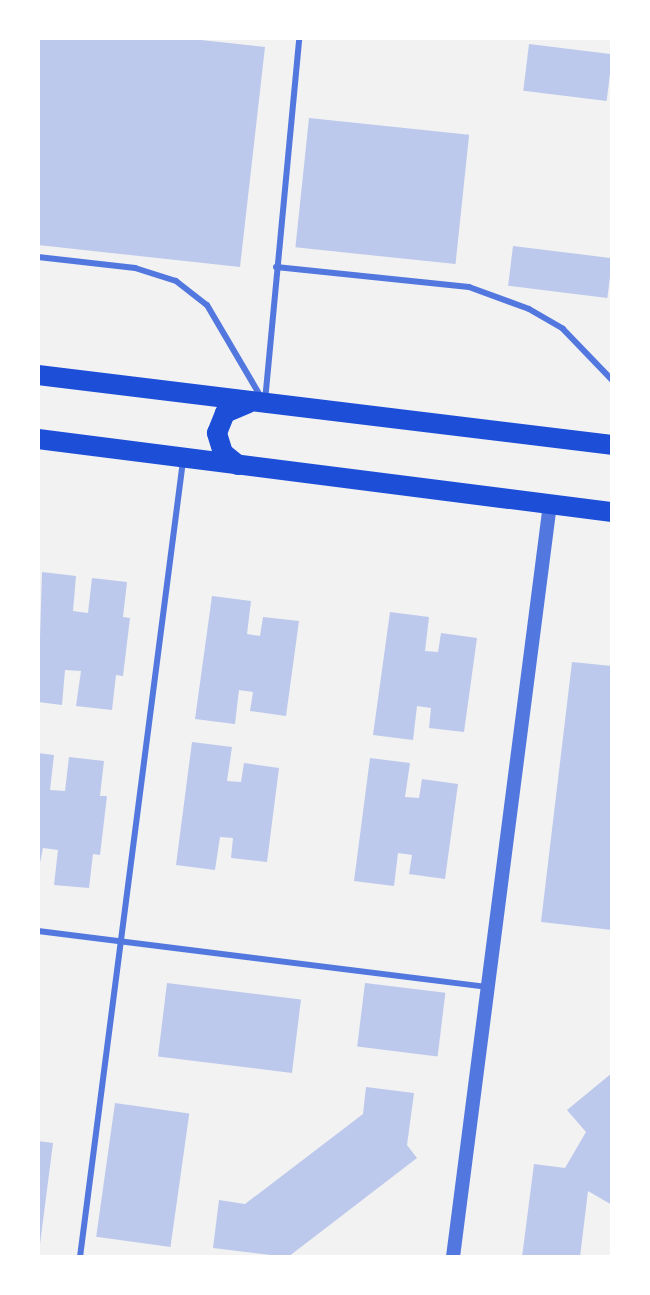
<!DOCTYPE html>
<style>
body{margin:0}
#map{position:relative;width:650px;height:1295px;overflow:hidden;background:#f2f2f2;font-family:Inter,sans-serif}
div>[style]{position:absolute}
[style*='--x']{left:calc(var(--x)*1px);top:calc(var(--y)*1px);width:calc(var(--w)*1px);rotate:calc(var(--a)*1deg)}
.building>*{inset:0;background:#bdc9ec;transform-origin:0 0}
.service>*{height:6px;margin:-3px;padding:0 3px;transform-origin:3px;border-radius:3px;background:#5277de}
.tertiary>*{height:14px;margin:-7px;padding:0 7px;transform-origin:7px;border-radius:7px;background:#5277de}
.primary>*{height:20px;margin:-10px;padding:0 10px;transform-origin:10px;border-radius:10px;background:#1d4ed8}
span{translate:-50% -50%;white-space:nowrap;text-align:center;line-height:1.15;-webkit-text-stroke:7px #fff;paint-order:stroke}
.frame{position:absolute;inset:0;border:40px solid #fff;pointer-events:none}
</style>
<div id="map">
<div class="building">
<i style="clip-path:polygon(38px 38px,183px 38px,265px 47px,240px 267px,38px 245px)"></i>
<i style="left:529px;top:44px;width:84px;height:47px;rotate:7deg"></i>
<i style="left:309px;top:118px;width:161px;height:130px;rotate:6deg"></i>
<i style="left:513px;top:246px;width:100px;height:40px;rotate:7deg"></i>
<i style="clip-path:polygon(42px 572px,76px 576px,73px 611px,88px 613px,92px 578px,127px 582px,123px 617px,130px 618px,123px 676px,116px 675px,112px 710px,76px 706px,81px 671px,65px 670px,62px 705px,38px 702px)"></i>
<i style="clip-path:polygon(212px 596px,251px 601px,247px 634px,260px 636px,263px 617px,299px 621px,286px 716px,250px 711px,253px 692px,239px 690px,235px 724px,195px 719px)"></i>
<i style="clip-path:polygon(390px 612px,429px 617px,425px 651px,438px 652px,441px 633px,477px 638px,464px 732px,429px 728px,431px 708px,417px 706px,413px 740px,373px 735px)"></i>
<i style="clip-path:polygon(572px 662px,612px 666px,612px 930px,541px 922px)"></i>
<i style="clip-path:polygon(192px 742px,232px 747px,227px 781px,241px 782px,244px 763px,279px 768px,267px 862px,231px 858px,233px 838px,220px 837px,215px 870px,176px 865px)"></i>
<i style="clip-path:polygon(38px 753px,54px 755px,50px 790px,65px 791px,69px 757px,104px 761px,100px 796px,107px 796px,100px 855px,93px 854px,89px 888px,54px 885px,58px 850px,43px 848px,38px 872px)"></i>
<i style="clip-path:polygon(370px 758px,410px 763px,405px 797px,419px 798px,422px 779px,458px 784px,445px 879px,409px 874px,412px 855px,398px 853px,394px 886px,354px 881px)"></i>
<i style="left:167px;top:983px;width:135px;height:74px;rotate:7deg"></i>
<i style="left:365px;top:983px;width:81px;height:64px;rotate:7deg"></i>
<i style="clip-path:polygon(612px 1073px,612px 1205px,588px 1191px,580px 1257px,522px 1257px,534px 1164px,565px 1168px,586px 1132px,567px 1110px)"></i>
<i style="clip-path:polygon(366px 1087px,414px 1093px,407px 1145px,417px 1158px,288px 1257px,213px 1248px,219px 1200px,245px 1204px,363px 1114px)"></i>
<i style="left:115px;top:1103px;width:75px;height:135px;rotate:8deg"></i>
<i style="clip-path:polygon(38px 1141px,53px 1143px,40px 1244px,38px 1244px)"></i>
</div>
<div class="service">
<i style="--x:38;--y:257;--w:98;--a:6.5"></i>
<i style="--x:135;--y:268;--w:43;--a:17.6"></i>
<i style="--x:176;--y:281;--w:39;--a:38"></i>
<i style="--x:207;--y:305;--w:107;--a:59.6"></i>
<i style="--x:276;--y:267;--w:194;--a:5.9"></i>
<i style="--x:469;--y:287;--w:64;--a:20.1"></i>
<i style="--x:529;--y:309;--w:39;--a:30"></i>
<i style="--x:563;--y:329;--w:71;--a:46.1"></i>
<i style="--x:265;--y:401;--w:365;--a:-84.6"></i>
<i style="--x:38;--y:931;--w:452;--a:7.1"></i>
<i style="--x:80;--y:1257;--w:803;--a:-82.63"></i>
</div>
<div class="tertiary">
<i style="--x:453;--y:1257;--w:759;--a:-82.66"></i>
</div>
<div class="primary">
<i style="--x:38;--y:375;--w:578;--a:6.95"></i>
<i style="--x:38;--y:439;--w:579;--a:7.25"></i>
<i style="--x:238;--y:465;--w:19;--a:-141"></i>
<i style="--x:223;--y:453;--w:21;--a:-107"></i>
<i style="--x:217;--y:433;--w:22;--a:-68"></i>
<i style="--x:225;--y:413;--w:25;--a:-23"></i>
</div>
<div class="frame"></div>
</div>
